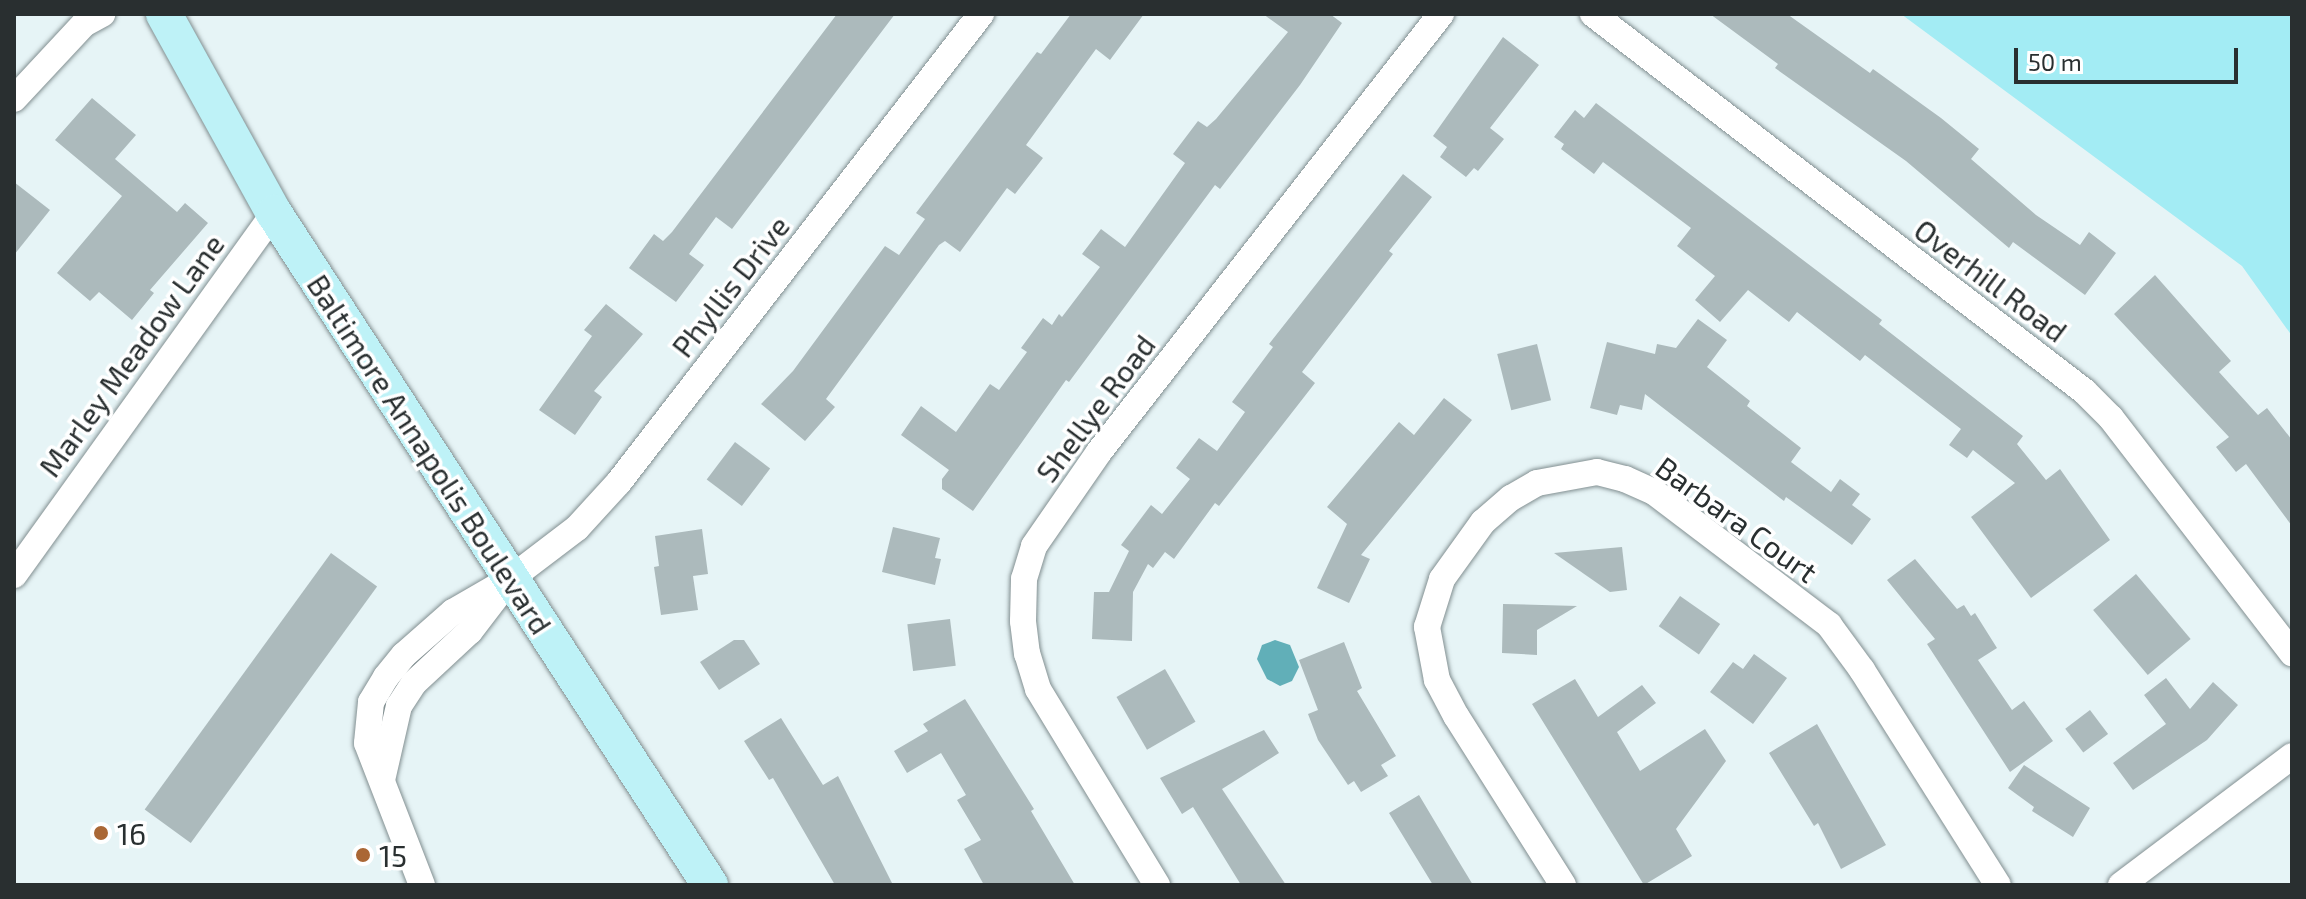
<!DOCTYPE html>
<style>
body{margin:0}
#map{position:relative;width:2306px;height:899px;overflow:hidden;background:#e6f4f6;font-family:"Exo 2",sans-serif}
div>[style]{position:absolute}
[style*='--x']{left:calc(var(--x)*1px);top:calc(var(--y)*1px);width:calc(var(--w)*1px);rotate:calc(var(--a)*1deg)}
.green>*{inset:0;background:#a3ecf4}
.water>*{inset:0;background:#61afb8}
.building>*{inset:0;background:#acbabc;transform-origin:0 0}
.roads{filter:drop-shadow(0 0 2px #828f91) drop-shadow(0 0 2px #828f91)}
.minor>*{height:26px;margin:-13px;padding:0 13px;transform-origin:13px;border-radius:13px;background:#fff}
.secondary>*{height:36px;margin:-18px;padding:0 18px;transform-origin:18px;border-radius:18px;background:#bef2f7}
.dots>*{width:22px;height:22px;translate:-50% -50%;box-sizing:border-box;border:4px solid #fff;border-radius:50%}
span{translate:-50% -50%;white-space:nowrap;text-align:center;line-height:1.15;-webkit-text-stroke:7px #fff;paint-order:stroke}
.street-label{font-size:30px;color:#292f30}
.poi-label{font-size:30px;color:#292f30}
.left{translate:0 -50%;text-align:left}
.frame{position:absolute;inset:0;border:16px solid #292f30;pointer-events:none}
.scale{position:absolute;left:2014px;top:48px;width:224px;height:36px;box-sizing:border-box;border:4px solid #292f30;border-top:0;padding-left:10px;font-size:24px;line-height:28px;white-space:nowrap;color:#292f30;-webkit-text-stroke:6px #fff;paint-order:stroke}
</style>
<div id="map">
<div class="green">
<i style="clip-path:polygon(1901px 14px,2292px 14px,2292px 336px,2242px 266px)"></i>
</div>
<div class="water">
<i style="clip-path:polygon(1275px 640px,1290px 645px,1299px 667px,1292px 681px,1280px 686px,1267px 679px,1257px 659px,1262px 645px)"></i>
</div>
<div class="building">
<i style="clip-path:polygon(837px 14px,895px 14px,732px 229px,716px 217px,689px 254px,704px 265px,676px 302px,629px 268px,654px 234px,663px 241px,672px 232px)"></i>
<i style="clip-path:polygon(1071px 14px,1144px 14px,1110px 60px,1096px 49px,1026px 145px,1043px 158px,1015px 194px,1007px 188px,960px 252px,945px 241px,939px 245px,826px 399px,835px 407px,805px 441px,761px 404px,793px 371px,885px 246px,899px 255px,925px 219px,916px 213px,1037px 52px,1041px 54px)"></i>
<i style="clip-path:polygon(1263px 14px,1330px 14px,1342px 23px,1300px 85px,1220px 189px,1215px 185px,1069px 382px,1066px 380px,973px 511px,942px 489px,942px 479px,949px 470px,901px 435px,921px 406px,956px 432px,990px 384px,999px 390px,1027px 352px,1021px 348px,1043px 318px,1052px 325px,1059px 314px,1062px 317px,1100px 267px,1082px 254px,1101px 229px,1125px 247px,1185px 163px,1173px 154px,1198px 121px,1207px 127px,1216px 119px,1288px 32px)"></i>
<i style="clip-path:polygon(1710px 14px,1787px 14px,1870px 73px,1873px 69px,1941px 118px,1979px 149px,1971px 159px,2036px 215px,2080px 245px,2089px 232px,2116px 253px,2085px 295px,2013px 242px,2009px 248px,1906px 161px,1775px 68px,1778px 64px)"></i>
<i style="clip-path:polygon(1503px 37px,1539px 65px,1490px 128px,1504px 139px,1478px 171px,1474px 168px,1466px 177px,1440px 157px,1447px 147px,1433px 136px)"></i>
<i style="clip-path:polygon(92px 98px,136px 135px,115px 159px,177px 212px,185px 203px,208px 223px,150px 290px,154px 293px,132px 320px,99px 292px,90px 301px,57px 273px,122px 196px,55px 140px)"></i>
<i style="clip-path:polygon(1596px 103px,1882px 320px,1879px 324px,2023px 436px,2017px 444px,2046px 480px,2060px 469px,2110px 540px,2031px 598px,1971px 517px,2015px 483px,1973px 450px,1967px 458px,1949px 445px,1961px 429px,1865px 355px,1860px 361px,1797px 312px,1789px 322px,1748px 290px,1720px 322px,1695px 300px,1715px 276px,1677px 246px,1691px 228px,1603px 162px,1594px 174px,1561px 149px,1564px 144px,1554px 137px,1575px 110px,1584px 118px)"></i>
<i style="clip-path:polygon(1403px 174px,1432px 197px,1389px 251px,1393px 254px,1302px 372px,1315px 383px,1219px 506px,1215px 503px,1174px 559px,1165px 552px,1153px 568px,1148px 564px,1133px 592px,1132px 641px,1092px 639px,1094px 592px,1109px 592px,1129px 551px,1121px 545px,1151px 505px,1162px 514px,1190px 479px,1176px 468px,1199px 438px,1217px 451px,1245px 412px,1232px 402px,1273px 347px,1269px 344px)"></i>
<i style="clip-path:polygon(14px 182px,50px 210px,14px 255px)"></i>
<i style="clip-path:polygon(2155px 275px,2231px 361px,2219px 372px,2258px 415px,2267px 408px,2292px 440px,2292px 526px,2246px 464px,2236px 472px,2216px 447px,2229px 437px,2114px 314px)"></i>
<i style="clip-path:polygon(606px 304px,643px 334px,594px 391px,602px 397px,575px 435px,539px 410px,592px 336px,584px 330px)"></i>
<i style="clip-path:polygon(1698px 319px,1727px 340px,1707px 367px,1750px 401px,1747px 406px,1801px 448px,1791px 462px,1831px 492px,1840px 479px,1860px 494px,1852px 505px,1871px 519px,1852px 545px,1786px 497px,1784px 501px,1645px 394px,1642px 410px,1620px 405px,1617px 415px,1590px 408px,1607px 342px,1655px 354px,1657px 344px,1676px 348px)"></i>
<i style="left:1537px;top:344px;width:58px;height:41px;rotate:76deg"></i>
<i style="clip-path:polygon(1444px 398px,1472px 420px,1361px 555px,1370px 559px,1349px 603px,1317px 588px,1347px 524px,1327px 507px,1399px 422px,1414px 435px)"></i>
<i style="left:735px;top:442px;width:44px;height:47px;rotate:37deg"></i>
<i style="clip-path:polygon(893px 527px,940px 538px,935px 558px,941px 559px,935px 585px,882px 572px)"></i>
<i style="clip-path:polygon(702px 529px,708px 574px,693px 576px,698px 610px,661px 615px,654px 567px,659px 566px,655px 536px)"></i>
<i style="clip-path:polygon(1622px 547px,1627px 590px,1610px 592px,1554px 553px)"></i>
<i style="left:331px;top:553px;width:57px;height:317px;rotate:36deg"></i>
<i style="clip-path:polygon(1915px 559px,1957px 609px,1964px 605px,1971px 616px,1975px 613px,1997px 648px,1978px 660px,2012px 710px,2024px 701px,2053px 741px,2010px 772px,1927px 644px,1935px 639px,1887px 580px)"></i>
<i style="left:2136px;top:574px;width:85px;height:56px;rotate:50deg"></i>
<i style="left:1680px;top:596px;width:49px;height:37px;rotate:35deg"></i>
<i style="clip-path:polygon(1503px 604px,1577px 606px,1537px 630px,1537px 655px,1502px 653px)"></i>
<i style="left:950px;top:619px;width:47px;height:43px;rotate:83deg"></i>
<i style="clip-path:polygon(734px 640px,744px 640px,760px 664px,719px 690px,700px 662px)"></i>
<i style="clip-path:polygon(1344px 642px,1362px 688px,1357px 691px,1396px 756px,1381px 765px,1388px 776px,1361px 792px,1354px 781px,1348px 785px,1318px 740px,1308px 714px,1318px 710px,1299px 660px)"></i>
<i style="clip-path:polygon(1754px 654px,1787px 678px,1753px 724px,1710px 692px,1733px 662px,1743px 669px)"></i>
<i style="left:1165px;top:669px;width:61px;height:56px;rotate:60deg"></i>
<i style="clip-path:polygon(2166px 678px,2190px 709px,2213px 682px,2238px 705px,2207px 740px,2133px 790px,2113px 763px,2166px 724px,2144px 695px)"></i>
<i style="clip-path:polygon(1575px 679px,1598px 717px,1642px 685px,1656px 703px,1617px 732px,1640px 771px,1705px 729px,1726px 761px,1676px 829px,1692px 856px,1644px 885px,1532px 704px)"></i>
<i style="clip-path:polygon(965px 699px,1034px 809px,1031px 811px,1075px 885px,984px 885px,964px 849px,981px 840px,957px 800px,966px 795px,941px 753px,907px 773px,894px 751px,928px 731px,923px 724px)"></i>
<i style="left:2090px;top:710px;width:30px;height:31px;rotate:53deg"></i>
<i style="clip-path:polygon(781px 718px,823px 785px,838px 776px,893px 885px,835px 885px,773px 778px,769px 780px,744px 741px)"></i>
<i style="clip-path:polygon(1817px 724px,1886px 845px,1841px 869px,1818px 823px,1814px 826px,1769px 753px)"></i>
<i style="clip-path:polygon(1264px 730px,1279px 753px,1222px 789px,1286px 885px,1241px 885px,1193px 807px,1182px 814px,1160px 778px)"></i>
<i style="clip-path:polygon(2024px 765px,2090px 808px,2073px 837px,2032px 811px,2034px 807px,2008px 788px)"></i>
<i style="clip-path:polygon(1419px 795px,1456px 857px,1473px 885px,1433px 885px,1389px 813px)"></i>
</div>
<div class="roads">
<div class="minor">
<i style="--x:1593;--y:14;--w:619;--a:37.52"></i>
<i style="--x:2084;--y:391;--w:38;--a:45"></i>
<i style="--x:2111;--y:418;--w:297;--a:52.4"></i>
<i style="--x:14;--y:99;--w:103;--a:-47"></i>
<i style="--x:84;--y:24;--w:21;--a:-29"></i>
<i style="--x:14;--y:575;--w:446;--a:-54.3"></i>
<i style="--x:382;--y:780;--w:76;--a:-77.1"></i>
<i style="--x:399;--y:706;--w:27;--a:-57"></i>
<i style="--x:414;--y:683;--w:76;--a:-42.9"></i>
<i style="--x:470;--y:631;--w:54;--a:-52.5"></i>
<i style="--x:422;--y:885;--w:152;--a:-111.2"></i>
<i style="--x:367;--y:743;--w:41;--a:-84.4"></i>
<i style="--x:371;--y:702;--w:29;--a:-59"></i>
<i style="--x:386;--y:677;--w:28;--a:-51"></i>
<i style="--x:404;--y:655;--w:65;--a:-41.3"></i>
<i style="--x:453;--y:612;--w:66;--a:-30.1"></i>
<i style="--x:510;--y:579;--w:84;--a:-37.3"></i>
<i style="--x:577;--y:528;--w:62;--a:-47.6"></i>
<i style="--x:619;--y:482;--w:592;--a:-52.28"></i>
<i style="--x:1157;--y:885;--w:229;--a:-121.3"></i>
<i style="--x:1038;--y:689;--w:37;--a:-107"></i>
<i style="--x:1027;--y:654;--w:33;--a:-97"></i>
<i style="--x:1023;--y:621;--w:42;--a:-88.6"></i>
<i style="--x:1024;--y:579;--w:34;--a:-73"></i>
<i style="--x:1034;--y:546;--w:114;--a:-55.3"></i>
<i style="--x:1099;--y:452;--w:556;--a:-52.02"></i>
<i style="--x:1563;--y:885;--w:200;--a:-122.3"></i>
<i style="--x:1456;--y:716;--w:41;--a:-117.8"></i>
<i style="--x:1437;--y:680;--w:54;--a:-100.7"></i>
<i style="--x:1427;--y:627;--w:50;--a:-72.6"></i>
<i style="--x:1442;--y:579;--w:70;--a:-54.3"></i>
<i style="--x:1483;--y:522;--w:37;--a:-41"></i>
<i style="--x:1511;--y:498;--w:30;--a:-30"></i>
<i style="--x:1537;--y:483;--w:61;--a:-10.4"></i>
<i style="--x:1597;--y:472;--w:29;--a:14"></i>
<i style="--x:1625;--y:479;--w:32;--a:24"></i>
<i style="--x:1654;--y:492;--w:220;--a:37.2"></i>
<i style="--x:1829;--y:625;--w:56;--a:53.7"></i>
<i style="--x:1862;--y:670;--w:254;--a:57.7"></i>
<i style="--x:2121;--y:885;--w:214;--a:-37"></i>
</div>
<div class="secondary">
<i style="--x:164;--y:14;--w:227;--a:61.1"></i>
<i style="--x:274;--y:213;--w:801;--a:57.02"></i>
</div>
</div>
<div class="dots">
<i style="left:101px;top:833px;background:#aa6735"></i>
<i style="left:363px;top:855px;background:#aa6735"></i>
</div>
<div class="street-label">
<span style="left:1991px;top:280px;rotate:37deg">Overhill Road</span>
<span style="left:730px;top:286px;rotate:-52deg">Phyllis Drive</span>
<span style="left:131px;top:355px;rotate:-54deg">Marley Meadow Lane</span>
<span style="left:1095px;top:408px;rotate:-53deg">Shellye Road</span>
<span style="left:430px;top:454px;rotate:57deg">Baltimore Annapolis Boulevard</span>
<span style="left:1737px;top:519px;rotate:36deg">Barbara Court</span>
</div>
<div class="poi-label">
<span class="left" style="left:117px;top:833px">16</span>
<span class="left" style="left:379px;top:855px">15</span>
</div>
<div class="frame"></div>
<div class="scale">50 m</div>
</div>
